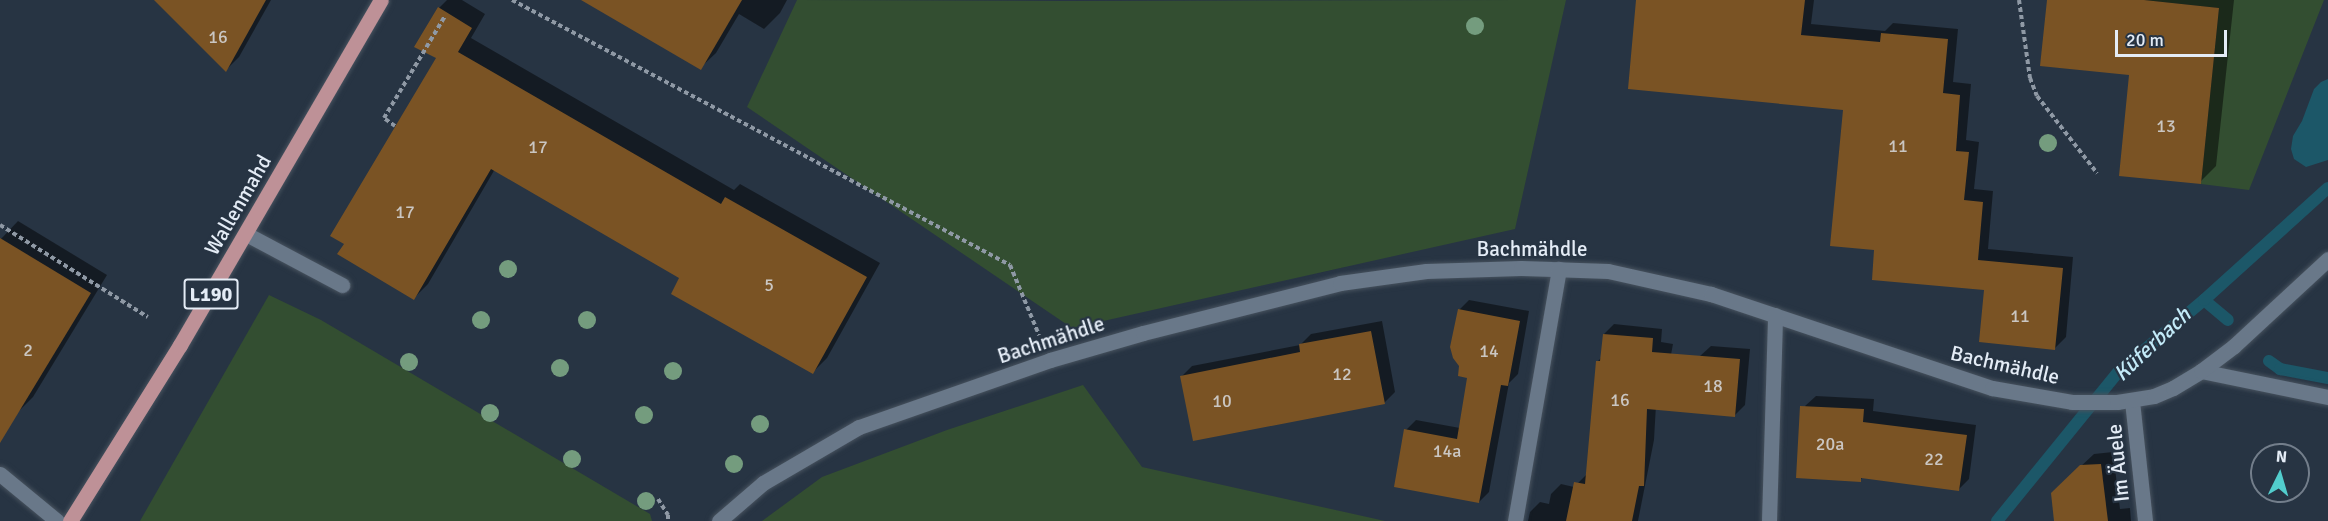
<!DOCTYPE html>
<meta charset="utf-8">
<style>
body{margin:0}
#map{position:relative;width:2328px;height:521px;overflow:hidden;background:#273443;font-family:Signika,sans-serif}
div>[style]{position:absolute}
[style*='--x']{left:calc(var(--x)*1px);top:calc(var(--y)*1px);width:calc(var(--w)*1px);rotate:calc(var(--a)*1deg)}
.green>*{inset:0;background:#334e31}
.water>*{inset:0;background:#1c5768}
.shadow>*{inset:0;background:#0007}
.stream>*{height:12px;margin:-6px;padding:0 6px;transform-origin:6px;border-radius:6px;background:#1c5768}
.building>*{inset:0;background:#7a5324}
.path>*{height:4px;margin-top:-2px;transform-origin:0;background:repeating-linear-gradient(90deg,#8f99a5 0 4.5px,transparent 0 7.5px)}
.roads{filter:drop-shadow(0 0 2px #47525e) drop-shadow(0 0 2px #47525e)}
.minor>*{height:15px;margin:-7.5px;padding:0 7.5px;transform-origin:7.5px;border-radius:7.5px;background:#697889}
.major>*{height:15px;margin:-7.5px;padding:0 7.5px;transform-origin:7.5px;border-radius:7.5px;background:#be9197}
.trees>*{width:18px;height:18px;margin:-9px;border-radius:50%;background:#749c7e}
span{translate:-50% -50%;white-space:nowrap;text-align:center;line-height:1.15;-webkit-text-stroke:4.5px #273443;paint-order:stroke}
.number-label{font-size:18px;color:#cac6c2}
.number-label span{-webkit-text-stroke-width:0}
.shield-label span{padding:2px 4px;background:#273443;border:2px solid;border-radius:4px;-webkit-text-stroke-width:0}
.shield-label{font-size:20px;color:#e4ecf6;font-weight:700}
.street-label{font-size:21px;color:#e4ecf6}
.water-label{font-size:22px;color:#c3eaf8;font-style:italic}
.north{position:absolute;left:2250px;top:443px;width:60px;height:60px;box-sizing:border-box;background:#273443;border:2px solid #737e8b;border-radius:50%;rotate:5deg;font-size:16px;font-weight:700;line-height:24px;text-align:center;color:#e4ecf6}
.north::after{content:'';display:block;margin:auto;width:21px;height:27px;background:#52cdcd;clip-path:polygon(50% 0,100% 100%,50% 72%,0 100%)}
.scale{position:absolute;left:2115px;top:30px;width:112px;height:27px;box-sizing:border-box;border:3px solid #e4ecf6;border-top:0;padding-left:8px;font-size:18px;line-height:21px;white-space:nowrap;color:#e4ecf6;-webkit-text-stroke:4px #273443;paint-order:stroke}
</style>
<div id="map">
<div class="green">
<i style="clip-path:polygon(797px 0,1065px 1px,1566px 0,1515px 229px,1072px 328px,747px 107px)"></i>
<i style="clip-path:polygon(2144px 0,2324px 0,2249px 190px,2201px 184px,2219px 8px)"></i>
<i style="clip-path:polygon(269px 295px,321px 320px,650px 514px,652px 521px,140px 521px)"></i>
<i style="clip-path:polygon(1083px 385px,1142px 467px,1385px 521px,762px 521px,822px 477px,947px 430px)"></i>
</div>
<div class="water">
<i style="clip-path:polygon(2328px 79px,2328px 160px,2306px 167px,2294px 159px,2291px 149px,2293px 136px,2302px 121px,2314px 89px,2321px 82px)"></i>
</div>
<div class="shadow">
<i style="clip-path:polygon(156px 0,271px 0,239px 57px,226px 70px)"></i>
<i style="clip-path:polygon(447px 0,462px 0,485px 14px,471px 38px,734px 190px,740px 184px,880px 263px,827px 358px,813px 372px,681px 278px,495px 169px,428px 284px,414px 298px,438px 58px,439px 8px)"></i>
<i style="clip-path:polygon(584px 0,787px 0,780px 13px,764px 29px,739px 14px,716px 53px,700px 68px)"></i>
<i style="clip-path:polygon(1638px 0,1814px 0,1811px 24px,1885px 31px,1893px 23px,1958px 29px,1953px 82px,1971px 84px,1966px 140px,1979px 142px,1974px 189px,1993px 191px,1988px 249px,2073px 257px,2066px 337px,2055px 348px,1985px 289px,1876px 249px,1845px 108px)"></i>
<i style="clip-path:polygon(2048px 0,2234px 0,2216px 166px,2200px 182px,2131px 74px)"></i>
<i style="clip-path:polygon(18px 221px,107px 275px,33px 397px,15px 415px,0 406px,0 240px)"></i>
<i style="clip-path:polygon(1469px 300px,1529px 311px,1518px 374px,1509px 383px,1489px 492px,1479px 502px,1406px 430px,1416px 420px,1460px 428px,1469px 377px,1459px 310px)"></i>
<i style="clip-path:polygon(1382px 321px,1395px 392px,1384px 403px,1182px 376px,1192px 366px,1300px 345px,1311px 334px)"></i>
<i style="clip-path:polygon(1614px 324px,1662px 329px,1661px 342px,1673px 344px,1663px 398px,1656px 405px,1654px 440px,1638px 521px,1528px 521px,1530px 512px,1540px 502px,1549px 504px,1551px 494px,1561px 484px,1574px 487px,1587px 474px,1598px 361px,1602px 357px,1604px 334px)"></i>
<i style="clip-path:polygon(1711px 346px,1750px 349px,1745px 405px,1735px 415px,1700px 356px)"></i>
<i style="clip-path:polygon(1816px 396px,1874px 399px,1873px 411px,1976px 425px,1969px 479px,1959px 489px,1863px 477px,1860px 480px,1805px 406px)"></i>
<i style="clip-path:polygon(2113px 452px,2120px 509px,2130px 508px,2131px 521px,2056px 521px,2065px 481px,2094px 454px)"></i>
</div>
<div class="stream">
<i style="--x:2204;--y:300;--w:31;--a:40"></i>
<i style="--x:2269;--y:361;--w:14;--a:36"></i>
<i style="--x:2280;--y:369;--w:49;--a:10.6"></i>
<i style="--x:1997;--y:521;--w:193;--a:-50.9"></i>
<i style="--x:2119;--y:371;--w:111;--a:-39.9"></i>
<i style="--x:2204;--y:300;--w:167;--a:-42.1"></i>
</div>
<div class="building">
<i style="clip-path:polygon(154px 0,266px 0,226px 72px)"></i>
<i style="clip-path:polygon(581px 0,742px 0,701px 70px)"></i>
<i style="clip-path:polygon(1636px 0,1805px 0,1801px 35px,1880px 42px,1881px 33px,1948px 39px,1943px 93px,1960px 95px,1956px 151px,1969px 152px,1964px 200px,1983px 202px,1978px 260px,2063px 268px,2055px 350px,1979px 342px,1984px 290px,1872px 280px,1874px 250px,1830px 246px,1843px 110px,1628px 89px)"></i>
<i style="clip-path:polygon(2047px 0,2144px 0,2219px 8px,2201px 184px,2119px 176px,2129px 75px,2040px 66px)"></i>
<i style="clip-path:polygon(438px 7px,472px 28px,458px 52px,721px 204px,725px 197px,867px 277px,813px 374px,671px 294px,679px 278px,491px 169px,414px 300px,337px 254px,344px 244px,330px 236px,436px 58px,414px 47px)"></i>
<i style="clip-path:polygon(0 238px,91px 293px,0 443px)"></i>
<i style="clip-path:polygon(1458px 309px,1520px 321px,1508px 386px,1501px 385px,1479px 503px,1394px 487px,1404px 429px,1457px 439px,1467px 378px,1458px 376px,1459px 366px,1453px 358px,1450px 347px)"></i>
<i style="clip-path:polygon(1371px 331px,1385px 404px,1193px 441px,1180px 376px,1300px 352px,1299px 344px)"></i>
<i style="clip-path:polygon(1603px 334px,1653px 338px,1652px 352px,1740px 359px,1735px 417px,1647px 409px,1644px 486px,1639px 486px,1632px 521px,1566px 521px,1574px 482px,1585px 484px,1596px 361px,1600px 361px)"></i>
<i style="clip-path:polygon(1800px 406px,1864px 409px,1863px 422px,1967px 435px,1959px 491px,1861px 478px,1861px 482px,1796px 478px)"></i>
<i style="clip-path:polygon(2101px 464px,2108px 521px,2054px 521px,2051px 493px,2080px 465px)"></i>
</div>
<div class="path">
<i style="--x:512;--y:0;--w:564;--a:28.02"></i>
<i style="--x:1010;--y:265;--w:76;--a:67.5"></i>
<i style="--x:2019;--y:0;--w:79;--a:82"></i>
<i style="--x:2030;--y:78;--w:19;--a:69"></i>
<i style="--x:2037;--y:96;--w:98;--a:52.1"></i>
<i style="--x:395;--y:126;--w:14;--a:-144"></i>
<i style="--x:384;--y:118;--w:119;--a:-59.1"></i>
<i style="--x:0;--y:225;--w:174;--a:31.9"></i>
<i style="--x:658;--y:499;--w:19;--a:58"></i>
<i style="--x:668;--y:515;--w:6;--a:90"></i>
</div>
<div class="roads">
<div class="minor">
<i style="--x:246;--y:234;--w:109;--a:28"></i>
<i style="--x:2201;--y:371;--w:130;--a:11.6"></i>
<i style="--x:2132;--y:401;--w:121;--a:83.8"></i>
<i style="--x:0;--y:474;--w:74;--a:39.5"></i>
<i style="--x:719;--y:521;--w:58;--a:-40.8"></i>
<i style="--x:763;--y:483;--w:111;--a:-30.3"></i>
<i style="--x:859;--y:427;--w:202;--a:-19.3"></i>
<i style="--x:1050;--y:360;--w:97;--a:-16.2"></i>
<i style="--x:1143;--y:333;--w:203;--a:-14.2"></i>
<i style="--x:1340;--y:283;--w:87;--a:-7.9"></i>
<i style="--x:1426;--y:271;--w:95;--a:-1.8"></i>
<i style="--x:1521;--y:268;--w:87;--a:2"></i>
<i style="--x:1608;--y:271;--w:106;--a:12.6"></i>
<i style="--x:1711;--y:294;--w:296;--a:18.5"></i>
<i style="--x:1992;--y:388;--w:81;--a:9.9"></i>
<i style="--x:2072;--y:402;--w:45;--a:0"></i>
<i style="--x:2117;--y:402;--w:37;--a:-9"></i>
<i style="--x:2154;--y:396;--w:21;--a:-23"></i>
<i style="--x:2173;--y:388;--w:33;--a:-31"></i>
<i style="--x:2201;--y:371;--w:41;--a:-37.1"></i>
<i style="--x:2234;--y:346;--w:128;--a:-42.8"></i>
<i style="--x:1515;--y:521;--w:256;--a:-80.1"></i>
<i style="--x:1769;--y:521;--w:206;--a:-88.3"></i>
</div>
<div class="major">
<i style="--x:70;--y:521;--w:208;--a:-58"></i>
<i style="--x:180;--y:345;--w:399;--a:-59.8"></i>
</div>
</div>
<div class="trees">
<i style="left:1475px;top:26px"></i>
<i style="left:2048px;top:143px"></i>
<i style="left:508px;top:269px"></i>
<i style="left:481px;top:320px"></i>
<i style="left:587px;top:320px"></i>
<i style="left:409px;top:362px"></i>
<i style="left:560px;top:368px"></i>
<i style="left:673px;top:371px"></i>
<i style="left:490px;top:413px"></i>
<i style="left:644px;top:415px"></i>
<i style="left:760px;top:424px"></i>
<i style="left:572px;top:459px"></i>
<i style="left:734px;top:464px"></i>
<i style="left:646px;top:501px"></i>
</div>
<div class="number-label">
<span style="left:218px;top:37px">16</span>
<span style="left:2166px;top:126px">13</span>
<span style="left:1898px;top:146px">11</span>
<span style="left:538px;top:147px">17</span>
<span style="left:405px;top:212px">17</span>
<span style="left:769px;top:285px">5</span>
<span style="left:2020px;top:316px">11</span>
<span style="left:28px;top:350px">2</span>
<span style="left:1489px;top:351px">14</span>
<span style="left:1342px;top:374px">12</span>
<span style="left:1713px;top:386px">18</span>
<span style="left:1620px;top:400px">16</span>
<span style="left:1222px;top:401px">10</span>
<span style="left:1830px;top:444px">20a</span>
<span style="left:1447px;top:451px">14a</span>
<span style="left:1934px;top:459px">22</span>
</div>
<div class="shield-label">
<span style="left:211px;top:294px">L190</span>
</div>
<div class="street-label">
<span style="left:238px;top:205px;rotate:-60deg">Wallenmahd</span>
<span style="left:1532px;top:249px">Bachmähdle</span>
<span style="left:1051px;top:340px;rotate:-18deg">Bachmähdle</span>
<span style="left:2005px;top:365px;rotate:13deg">Bachmähdle</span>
<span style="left:2118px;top:463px;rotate:-96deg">Im Äuele</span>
</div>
<div class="water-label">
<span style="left:2152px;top:344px;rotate:-43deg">Küferbach</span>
</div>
<div class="north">N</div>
<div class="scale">20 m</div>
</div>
